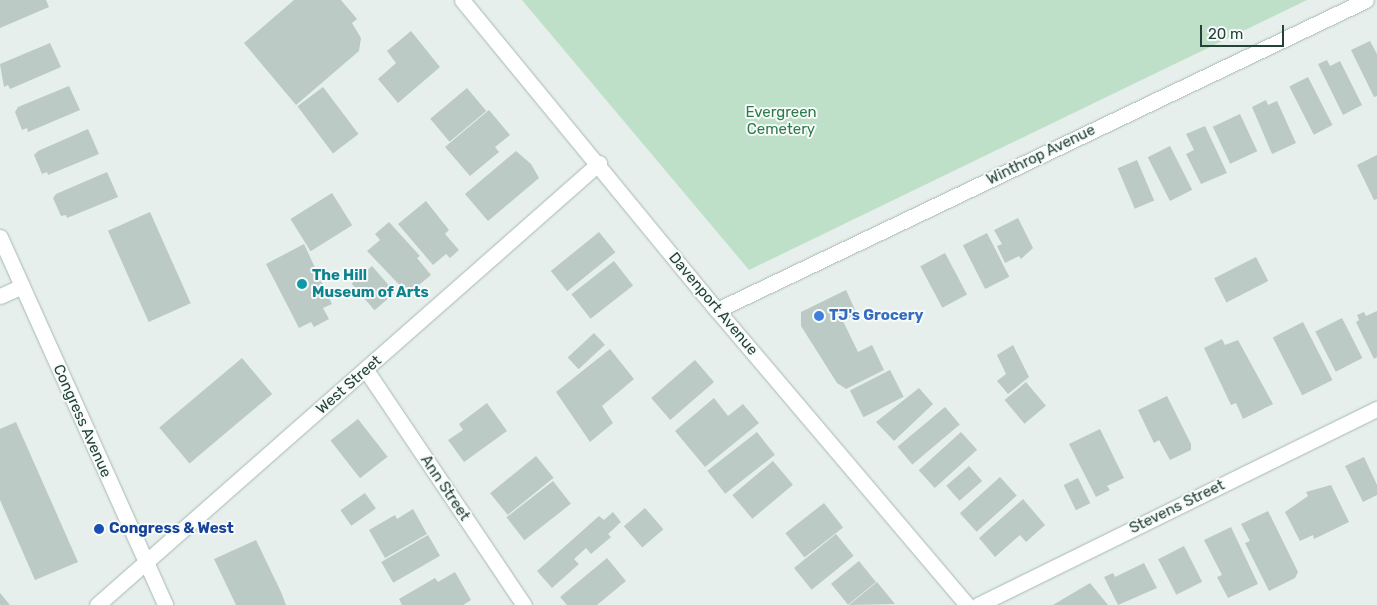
<!DOCTYPE html>
<style>
body{margin:0}
#map{position:relative;width:1377px;height:605px;overflow:hidden;background:#e6efeb;font-family:Rubik,sans-serif}
div>[style]{position:absolute}
[style*='--x']{left:calc(var(--x)*1px);top:calc(var(--y)*1px);width:calc(var(--w)*1px);rotate:calc(var(--a)*1deg)}
.green>*{inset:0;background:#bfe0c8}
.building>*{inset:0;background:#bbcac4;transform-origin:0 0}
.roads{filter:drop-shadow(0 0 1px #a8b8b2) drop-shadow(0 0 1px #a8b8b2)}
.street>*{height:15px;margin:-7.5px;padding:0 7.5px;transform-origin:7.5px;border-radius:7.5px;background:#fff}
.secondary>*{height:15px;margin:-7.5px;padding:0 7.5px;transform-origin:7.5px;border-radius:7.5px;background:#fff}
.dots>*{width:14px;height:14px;translate:-50% -50%;box-sizing:border-box;border:2px solid #f7fbf9;border-radius:50%}
span{translate:-50% -50%;white-space:nowrap;text-align:center;line-height:1.15;-webkit-text-stroke:4px #f7fbf9;paint-order:stroke}
.park-label{font-size:15px;color:#2d7a4b}
.street-label{font-size:15px;color:#24423a}
.culture-label{font-size:15px;color:#0d838f;font-weight:700}
.left{translate:0 -50%;text-align:left}
.shop-label{font-size:15px;color:#366cbe;font-weight:700}
.transit-label{font-size:15px;color:#164399;font-weight:700}
.scale{position:absolute;left:1200px;top:25px;width:84px;height:22px;box-sizing:border-box;border:2px solid #24423a;border-top:0;padding-left:6px;font-size:15px;line-height:18px;white-space:nowrap;color:#24423a;-webkit-text-stroke:4px #f7fbf9;paint-order:stroke}
</style>
<div id="map">
<div class="green">
<i style="clip-path:polygon(522px 0,1307px 0,749px 270px)"></i>
</div>
<div class="building">
<i style="clip-path:polygon(0 0,46px 0,49px 7px,0 28px)"></i>
<i style="clip-path:polygon(294px 0,341px 0,357px 19px,352px 23px,361px 38px,359px 51px,296px 105px,244px 43px)"></i>
<i style="clip-path:polygon(411px 31px,440px 67px,398px 103px,378px 79px,396px 63px,387px 51px)"></i>
<i style="clip-path:polygon(1370px 41px,1377px 54px,1377px 96px,1374px 97px,1351px 50px)"></i>
<i style="clip-path:polygon(50px 43px,61px 67px,10px 89px,8px 85px,4px 87px,0 64px)"></i>
<i style="clip-path:polygon(1327px 60px,1330px 66px,1340px 61px,1362px 105px,1343px 115px,1318px 64px)"></i>
<i style="left:1308px;top:77px;width:54px;height:21px;rotate:63deg"></i>
<i style="clip-path:polygon(69px 86px,80px 110px,28px 132px,27px 128px,22px 130px,15px 112px,18px 107px)"></i>
<i style="left:323px;top:87px;width:59px;height:32px;rotate:53deg"></i>
<i style="left:467px;top:88px;width:30px;height:48px;rotate:50deg"></i>
<i style="clip-path:polygon(1266px 100px,1268px 105px,1277px 101px,1296px 143px,1272px 154px,1252px 107px)"></i>
<i style="clip-path:polygon(489px 110px,510px 135px,495px 147px,499px 152px,470px 176px,445px 147px)"></i>
<i style="left:1240px;top:114px;width:41px;height:30px;rotate:65deg"></i>
<i style="clip-path:polygon(1205px 126px,1227px 173px,1201px 184px,1186px 154px,1194px 150px,1186px 134px)"></i>
<i style="clip-path:polygon(88px 129px,99px 154px,48px 175px,47px 172px,42px 174px,34px 155px,38px 151px)"></i>
<i style="left:1170px;top:146px;width:49px;height:25px;rotate:63deg"></i>
<i style="clip-path:polygon(516px 151px,531px 164px,539px 178px,488px 221px,465px 194px)"></i>
<i style="clip-path:polygon(1377px 155px,1377px 199px,1374px 200px,1357px 165px)"></i>
<i style="left:1137px;top:160px;width:44px;height:21px;rotate:67deg"></i>
<i style="clip-path:polygon(107px 172px,118px 197px,67px 218px,66px 215px,61px 216px,53px 198px,56px 194px)"></i>
<i style="left:332px;top:193px;width:38px;height:49px;rotate:58deg"></i>
<i style="clip-path:polygon(426px 201px,449px 230px,445px 234px,459px 250px,450px 258px,446px 254px,433px 265px,398px 224px)"></i>
<i style="left:150px;top:212px;width:100px;height:46px;rotate:66deg"></i>
<i style="clip-path:polygon(1018px 218px,1033px 248px,1021px 259px,1019px 256px,1005px 263px,997px 246px,1002px 244px,994px 230px)"></i>
<i style="clip-path:polygon(389px 222px,420px 256px,417px 258px,431px 275px,408px 294px,367px 251px,380px 240px,375px 234px)"></i>
<i style="left:599px;top:232px;width:26px;height:62px;rotate:51deg"></i>
<i style="left:987px;top:233px;width:49px;height:27px;rotate:63deg"></i>
<i style="clip-path:polygon(304px 244px,332px 304px,323px 308px,329px 319px,314px 327px,311px 322px,299px 328px,266px 264px)"></i>
<i style="left:945px;top:253px;width:47px;height:28px;rotate:62deg"></i>
<i style="left:1256px;top:257px;width:27px;height:47px;rotate:63deg"></i>
<i style="left:614px;top:261px;width:31px;height:54px;rotate:52deg"></i>
<i style="left:372px;top:266px;width:35px;height:27px;rotate:49deg"></i>
<i style="clip-path:polygon(846px 290px,857px 314px,843px 321px,858px 352px,872px 345px,884px 370px,846px 389px,837px 383px,801px 326px,801px 312px)"></i>
<i style="clip-path:polygon(1377px 311px,1377px 357px,1374px 359px,1356px 322px,1359px 320px,1357px 315px,1364px 312px,1366px 316px)"></i>
<i style="left:1342px;top:318px;width:45px;height:30px;rotate:63deg"></i>
<i style="left:1303px;top:322px;width:65px;height:34px;rotate:63deg"></i>
<i style="left:594px;top:333px;width:16px;height:36px;rotate:47deg"></i>
<i style="clip-path:polygon(1222px 339px,1225px 345px,1238px 340px,1273px 404px,1243px 419px,1236px 403px,1231px 405px,1204px 348px)"></i>
<i style="clip-path:polygon(1013px 345px,1029px 377px,1008px 394px,997px 381px,1006px 374px,997px 355px)"></i>
<i style="clip-path:polygon(610px 349px,634px 379px,602px 406px,613px 423px,590px 442px,556px 392px)"></i>
<i style="left:242px;top:358px;width:47px;height:108px;rotate:50deg"></i>
<i style="left:695px;top:360px;width:29px;height:58px;rotate:49deg"></i>
<i style="left:890px;top:370px;width:30px;height:45px;rotate:63deg"></i>
<i style="left:1026px;top:382px;width:31px;height:28px;rotate:50deg"></i>
<i style="clip-path:polygon(919px 388px,933px 404px,894px 441px,876px 422px)"></i>
<i style="clip-path:polygon(1167px 396px,1191px 444px,1191px 450px,1170px 460px,1159px 440px,1154px 443px,1138px 410px)"></i>
<i style="clip-path:polygon(714px 398px,728px 416px,743px 404px,759px 423px,705px 467px,675px 431px)"></i>
<i style="clip-path:polygon(487px 403px,507px 431px,464px 462px,448px 440px,463px 430px,459px 424px)"></i>
<i style="left:945px;top:407px;width:23px;height:62px;rotate:50deg"></i>
<i style="left:358px;top:419px;width:48px;height:35px;rotate:52deg"></i>
<i style="clip-path:polygon(16px 422px,78px 562px,35px 580px,0 500px,0 429px)"></i>
<i style="clip-path:polygon(1100px 429px,1124px 478px,1107px 486px,1110px 490px,1096px 497px,1069px 444px)"></i>
<i style="left:757px;top:432px;width:29px;height:63px;rotate:52deg"></i>
<i style="left:961px;top:432px;width:24px;height:57px;rotate:48deg"></i>
<i style="left:536px;top:456px;width:28px;height:59px;rotate:51deg"></i>
<i style="clip-path:polygon(1364px 457px,1377px 485px,1377px 495px,1363px 502px,1345px 466px)"></i>
<i style="left:773px;top:461px;width:31px;height:53px;rotate:50deg"></i>
<i style="left:969px;top:466px;width:20px;height:30px;rotate:49deg"></i>
<i style="left:1000px;top:477px;width:25px;height:54px;rotate:48deg"></i>
<i style="left:1078px;top:478px;width:28px;height:16px;rotate:64deg"></i>
<i style="left:553px;top:481px;width:29px;height:59px;rotate:52deg"></i>
<i style="clip-path:polygon(1331px 485px,1349px 522px,1314px 539px,1313px 535px,1300px 541px,1285px 512px,1308px 496px,1306px 492px)"></i>
<i style="left:365px;top:493px;width:19px;height:30px;rotate:55deg"></i>
<i style="clip-path:polygon(1023px 499px,1045px 525px,1026px 542px,1020px 535px,995px 557px,979px 538px)"></i>
<i style="left:824px;top:503px;width:31px;height:49px;rotate:52deg"></i>
<i style="left:645px;top:508px;width:28px;height:28px;rotate:49deg"></i>
<i style="clip-path:polygon(413px 509px,427px 534px,385px 558px,369px 530px,395px 515px,397px 519px)"></i>
<i style="clip-path:polygon(1268px 511px,1298px 572px,1295px 578px,1269px 591px,1245px 543px,1250px 541px,1241px 524px)"></i>
<i style="clip-path:polygon(613px 512px,621px 522px,608px 534px,611px 537px,591px 554px,586px 548px,574px 559px,579px 564px,552px 588px,537px 571px,599px 516px,604px 520px)"></i>
<i style="clip-path:polygon(1231px 527px,1258px 584px,1228px 598px,1217px 577px,1222px 575px,1204px 540px)"></i>
<i style="left:836px;top:534px;width:28px;height:54px;rotate:51deg"></i>
<i style="left:428px;top:535px;width:24px;height:54px;rotate:60deg"></i>
<i style="clip-path:polygon(256px 540px,281px 592px,286px 605px,236px 605px,214px 559px)"></i>
<i style="left:1184px;top:546px;width:40px;height:29px;rotate:63deg"></i>
<i style="clip-path:polygon(607px 558px,626px 581px,597px 605px,567px 605px,560px 597px)"></i>
<i style="left:859px;top:561px;width:27px;height:36px;rotate:51deg"></i>
<i style="clip-path:polygon(1144px 563px,1157px 588px,1118px 605px,1104px 577px,1113px 573px,1115px 577px)"></i>
<i style="clip-path:polygon(455px 572px,471px 600px,463px 605px,402px 605px,399px 599px,435px 578px,438px 582px)"></i>
<i style="clip-path:polygon(877px 582px,895px 604px,849px 605px)"></i>
<i style="clip-path:polygon(1090px 583px,1108px 605px,1053px 605px)"></i>
<i style="clip-path:polygon(0 593px,10px 605px,0 605px)"></i>
</div>
<div class="roads">
<div class="street">
<i style="--x:0;--y:296;--w:24;--a:-24"></i>
<i style="--x:366;--y:370;--w:283;--a:56.1"></i>
<i style="--x:97;--y:605;--w:669;--a:-41.36"></i>
<i style="--x:978;--y:605;--w:445;--a:-26.2"></i>
</div>
<div class="secondary">
<i style="--x:462;--y:0;--w:401;--a:50.6"></i>
<i style="--x:717;--y:310;--w:387;--a:49.7"></i>
<i style="--x:0;--y:237;--w:403;--a:65.8"></i>
<i style="--x:717;--y:310;--w:719;--a:-25.53"></i>
</div>
</div>
<div class="dots">
<i style="left:302px;top:284px;background:#0f9aa8"></i>
<i style="left:819px;top:316px;background:#3f7fe0"></i>
<i style="left:99px;top:529px;background:#1a4fb4"></i>
</div>
<div class="park-label">
<span style="left:781px;top:121px">Evergreen<br>Cemetery</span>
</div>
<div class="street-label">
<span style="left:1041px;top:155px;rotate:-26deg">Winthrop Avenue</span>
<span style="left:713px;top:304px;rotate:50deg">Davenport Avenue</span>
<span style="left:349px;top:385px;rotate:-41deg">West Street</span>
<span style="left:82px;top:421px;rotate:66deg">Congress Avenue</span>
<span style="left:445px;top:488px;rotate:56deg">Ann Street</span>
<span style="left:1177px;top:507px;rotate:-26deg">Stevens Street</span>
</div>
<div class="culture-label">
<span class="left" style="left:312px;top:284px">The Hill<br>Museum of Arts</span>
</div>
<div class="shop-label">
<span class="left" style="left:829px;top:316px">TJ's Grocery</span>
</div>
<div class="transit-label">
<span class="left" style="left:109px;top:529px">Congress &amp; West</span>
</div>
<div class="scale">20 m</div>
</div>
